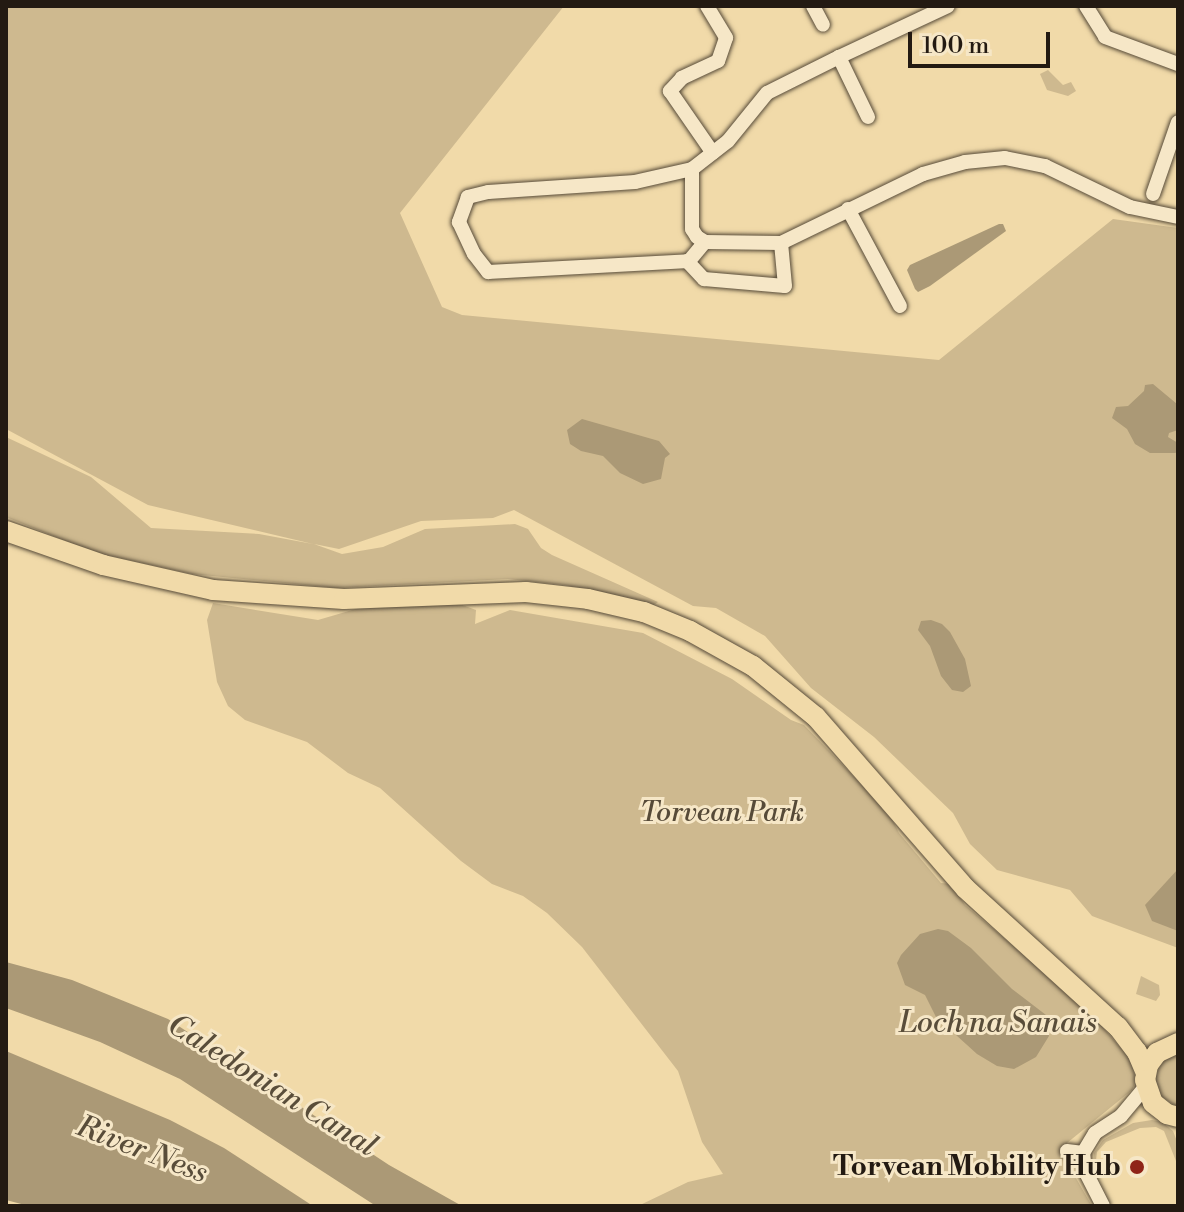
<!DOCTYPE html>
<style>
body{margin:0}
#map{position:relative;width:1184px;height:1212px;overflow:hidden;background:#f1daa9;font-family:"Libre Bodoni",serif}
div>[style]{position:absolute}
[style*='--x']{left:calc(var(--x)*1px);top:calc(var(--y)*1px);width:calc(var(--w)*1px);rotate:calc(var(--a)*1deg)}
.green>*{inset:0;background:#ceb98f}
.water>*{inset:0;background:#ab9976}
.roads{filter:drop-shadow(0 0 2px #564a38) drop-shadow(0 0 2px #564a38)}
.minor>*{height:14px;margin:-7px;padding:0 7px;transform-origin:7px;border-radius:7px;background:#f6e7c7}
.highway>*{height:20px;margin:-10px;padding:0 10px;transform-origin:10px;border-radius:10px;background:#f1daa9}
.dots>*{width:22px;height:22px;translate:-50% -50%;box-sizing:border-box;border:4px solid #f6e7c7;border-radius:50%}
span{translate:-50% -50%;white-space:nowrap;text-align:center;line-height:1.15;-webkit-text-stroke:6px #f6e7c7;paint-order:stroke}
.park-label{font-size:28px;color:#564a38;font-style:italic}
.poi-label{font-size:28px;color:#231a12;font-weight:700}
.right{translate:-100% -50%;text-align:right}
.water-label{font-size:30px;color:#594d3a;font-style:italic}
.frame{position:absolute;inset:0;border:8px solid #231a12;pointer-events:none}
.scale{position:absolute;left:908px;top:32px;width:142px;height:36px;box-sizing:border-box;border:4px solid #231a12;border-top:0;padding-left:10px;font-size:24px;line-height:28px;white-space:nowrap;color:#231a12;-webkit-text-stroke:6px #f6e7c7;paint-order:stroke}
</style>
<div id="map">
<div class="green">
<i style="clip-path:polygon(6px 6px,564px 6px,400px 213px,442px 307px,462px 315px,939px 360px,1113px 219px,1178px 228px,1178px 948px,1092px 916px,1070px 890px,997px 870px,970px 844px,953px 813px,874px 737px,811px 688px,765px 636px,716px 608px,693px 606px,514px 510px,493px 518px,421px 521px,339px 549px,314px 544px,342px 554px,383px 547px,425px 529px,515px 524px,528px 529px,541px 548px,552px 555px,658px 602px,651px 607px,565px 585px,508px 579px,337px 588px,192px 574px,93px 552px,6px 517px,6px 437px,91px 477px,151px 528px,259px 534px,313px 544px,148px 505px,6px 429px)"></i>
<i style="clip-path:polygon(1048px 70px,1063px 85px,1071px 82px,1076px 91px,1068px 96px,1047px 90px,1040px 74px)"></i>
<i style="clip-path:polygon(213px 603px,318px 620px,359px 608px,457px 603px,476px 610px,475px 624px,510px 610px,643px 633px,732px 679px,791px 720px,804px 725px,889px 813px,899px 833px,941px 883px,951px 884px,965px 905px,1086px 1008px,1131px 1060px,1136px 1081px,1132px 1090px,1067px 1143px,1064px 1153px,1070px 1156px,1069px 1166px,1092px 1206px,638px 1206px,688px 1182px,723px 1174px,702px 1142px,678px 1071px,582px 947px,547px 913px,523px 896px,492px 884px,461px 861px,380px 788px,348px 773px,307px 742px,245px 720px,228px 706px,217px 682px,207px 620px)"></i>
<i style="clip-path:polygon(1141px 976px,1159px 985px,1160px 995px,1156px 1001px,1136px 994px)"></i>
<i style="clip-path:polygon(1178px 1052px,1178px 1107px,1160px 1096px,1155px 1078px,1162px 1061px)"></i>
<i style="clip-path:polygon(1152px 1120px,1162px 1122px,1173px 1131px,1178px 1144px,1178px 1166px,1164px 1131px,1156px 1127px,1140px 1128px,1106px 1142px,1097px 1152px,1095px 1169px,1094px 1153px,1103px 1140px,1133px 1123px)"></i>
</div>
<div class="water">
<i style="clip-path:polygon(999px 224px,1003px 224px,1006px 231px,930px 286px,918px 292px,915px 289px,907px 270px,910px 265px)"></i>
<i style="clip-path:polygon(1153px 384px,1177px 404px,1178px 430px,1169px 433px,1168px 437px,1178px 443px,1178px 452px,1175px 453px,1150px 453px,1135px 444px,1127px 429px,1112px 418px,1116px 407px,1128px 406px,1144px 391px,1145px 385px)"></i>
<i style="clip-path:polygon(582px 419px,659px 441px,670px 454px,665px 458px,661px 479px,643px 484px,620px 473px,603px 456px,581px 451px,570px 444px,567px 430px)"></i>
<i style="clip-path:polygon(931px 620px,942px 624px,950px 632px,965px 659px,971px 686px,963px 692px,952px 690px,941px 676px,930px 646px,918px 630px,921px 621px)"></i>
<i style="clip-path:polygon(1178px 869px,1178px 931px,1152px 921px,1145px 905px)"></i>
<i style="clip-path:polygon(938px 929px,948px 931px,971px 948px,1012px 989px,1046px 1015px,1049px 1036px,1036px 1057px,1014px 1069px,997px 1066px,977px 1054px,956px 1035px,952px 1026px,938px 1021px,925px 995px,905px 985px,897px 963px,901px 955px,920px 934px)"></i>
<i style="clip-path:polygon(6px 962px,72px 980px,168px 1019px,389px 1165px,462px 1206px,376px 1206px,180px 1079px,100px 1042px,6px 1008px)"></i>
<i style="clip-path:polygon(6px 1051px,170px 1120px,224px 1148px,313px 1206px,29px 1206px,6px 1200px)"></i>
</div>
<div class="roads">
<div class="minor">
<i style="--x:707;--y:6;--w:37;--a:59"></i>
<i style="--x:726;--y:38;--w:24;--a:109"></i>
<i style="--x:718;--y:61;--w:40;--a:155"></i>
<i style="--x:682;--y:78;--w:18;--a:133"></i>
<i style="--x:670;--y:91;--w:75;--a:55.3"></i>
<i style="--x:813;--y:6;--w:21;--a:62"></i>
<i style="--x:1086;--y:6;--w:36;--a:58"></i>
<i style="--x:1105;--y:37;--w:78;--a:20.3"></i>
<i style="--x:839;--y:57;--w:80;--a:153.4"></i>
<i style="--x:767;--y:93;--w:62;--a:129.1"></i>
<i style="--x:728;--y:141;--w:46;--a:142.1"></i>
<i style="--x:692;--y:169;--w:60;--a:90"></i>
<i style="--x:692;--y:229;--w:9;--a:58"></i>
<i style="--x:697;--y:237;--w:9;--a:32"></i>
<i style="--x:705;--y:242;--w:76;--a:0.8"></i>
<i style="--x:781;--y:243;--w:158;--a:-25.9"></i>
<i style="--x:923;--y:174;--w:44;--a:-15.9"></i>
<i style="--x:965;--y:162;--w:40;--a:-5.7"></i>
<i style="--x:1005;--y:158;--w:41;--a:11.3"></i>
<i style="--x:1045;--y:166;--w:94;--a:25.8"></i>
<i style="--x:1130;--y:207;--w:49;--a:11.8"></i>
<i style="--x:868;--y:117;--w:67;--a:-115.8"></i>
<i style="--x:839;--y:57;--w:120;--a:-25.1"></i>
<i style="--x:692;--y:169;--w:58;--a:167.2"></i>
<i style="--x:635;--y:182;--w:147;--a:176.1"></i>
<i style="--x:488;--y:192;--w:21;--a:166"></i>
<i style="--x:468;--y:197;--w:27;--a:110"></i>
<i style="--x:459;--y:222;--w:35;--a:65"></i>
<i style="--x:474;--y:254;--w:23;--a:52"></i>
<i style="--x:488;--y:272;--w:201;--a:-3.1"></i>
<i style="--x:689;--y:261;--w:25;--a:-50"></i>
<i style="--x:1153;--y:194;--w:76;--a:-70.9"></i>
<i style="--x:848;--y:209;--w:110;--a:61.8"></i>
<i style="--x:687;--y:261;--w:25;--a:47"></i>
<i style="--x:704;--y:279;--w:81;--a:4.9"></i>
<i style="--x:785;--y:286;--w:43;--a:-95.3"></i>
<i style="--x:1067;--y:1151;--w:16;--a:7"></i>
<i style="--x:1103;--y:1206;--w:39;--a:-117"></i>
<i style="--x:1085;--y:1171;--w:18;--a:-96"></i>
<i style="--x:1083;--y:1153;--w:23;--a:-59"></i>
<i style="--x:1095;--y:1133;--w:31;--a:-33"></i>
<i style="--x:1121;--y:1116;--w:39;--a:-50"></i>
</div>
<div class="highway">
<i style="--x:6;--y:531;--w:103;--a:19.3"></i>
<i style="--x:103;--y:565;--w:113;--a:12.8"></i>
<i style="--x:213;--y:590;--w:131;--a:3.9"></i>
<i style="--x:344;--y:599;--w:182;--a:-2.2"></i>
<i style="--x:526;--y:592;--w:62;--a:6.4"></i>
<i style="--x:588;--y:599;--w:57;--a:13.1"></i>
<i style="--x:644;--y:612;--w:50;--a:22.4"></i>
<i style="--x:690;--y:631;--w:72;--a:29.1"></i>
<i style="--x:753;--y:666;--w:81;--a:39"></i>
<i style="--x:816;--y:717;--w:227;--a:48.9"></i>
<i style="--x:965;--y:888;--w:207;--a:42.3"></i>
<i style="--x:1118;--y:1027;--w:31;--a:53"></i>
<i style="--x:1137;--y:1052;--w:23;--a:67"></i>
<i style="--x:1178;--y:1043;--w:23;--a:155"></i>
<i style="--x:1157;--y:1053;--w:15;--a:127"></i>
<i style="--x:1148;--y:1065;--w:15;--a:101"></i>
<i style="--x:1145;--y:1080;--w:24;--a:71"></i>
<i style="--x:1153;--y:1103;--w:18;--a:38"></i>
<i style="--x:1167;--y:1114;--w:11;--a:15"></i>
</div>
</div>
<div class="dots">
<i style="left:1137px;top:1167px;background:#8f2418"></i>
</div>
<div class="park-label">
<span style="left:722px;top:813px">Torvean Park</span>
</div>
<div class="poi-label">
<span class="right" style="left:1121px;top:1167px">Torvean Mobility Hub</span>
</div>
<div class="water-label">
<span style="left:998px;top:1023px">Loch na Sanais</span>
<span style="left:272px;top:1086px;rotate:32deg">Caledonian Canal</span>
<span style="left:142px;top:1150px;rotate:21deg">River Ness</span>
</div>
<div class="frame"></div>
<div class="scale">100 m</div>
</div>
